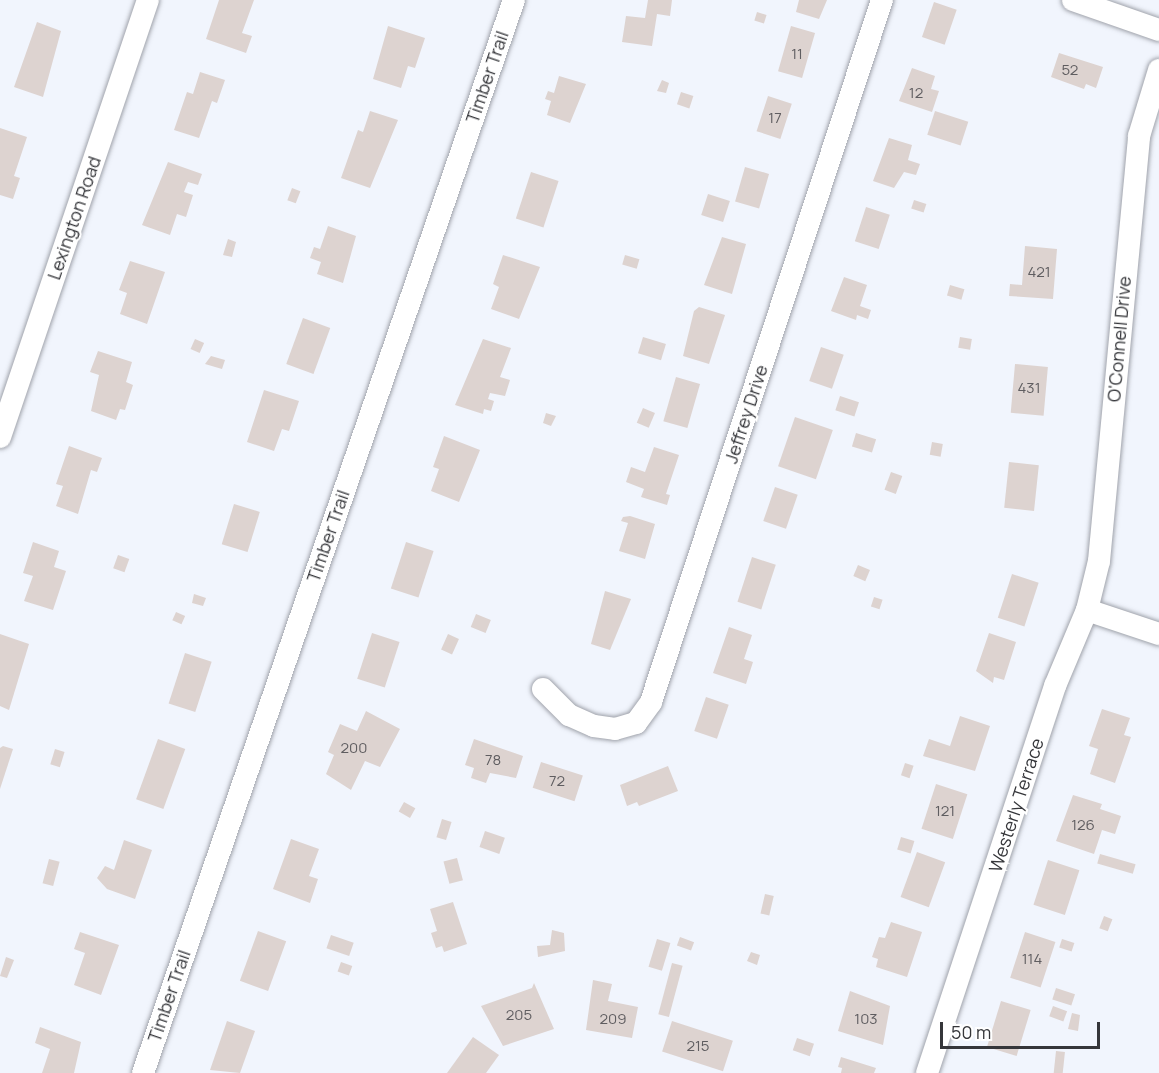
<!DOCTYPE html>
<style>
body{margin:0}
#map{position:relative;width:1159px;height:1073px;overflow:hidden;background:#f1f5fd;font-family:Manrope,sans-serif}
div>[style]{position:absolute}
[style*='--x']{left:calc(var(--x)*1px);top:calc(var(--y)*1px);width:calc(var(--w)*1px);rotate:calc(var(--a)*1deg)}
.building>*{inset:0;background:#ddd3d0;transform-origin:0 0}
.roads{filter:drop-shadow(0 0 2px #a0a3ab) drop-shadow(0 0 2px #a0a3ab)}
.street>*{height:22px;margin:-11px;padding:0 11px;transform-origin:11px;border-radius:11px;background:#fff}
span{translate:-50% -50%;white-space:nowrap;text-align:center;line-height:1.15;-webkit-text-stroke:4.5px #fff;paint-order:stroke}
.number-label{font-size:15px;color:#5f5d60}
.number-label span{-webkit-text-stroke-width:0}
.street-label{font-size:18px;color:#35363a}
.scale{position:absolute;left:940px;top:1022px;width:160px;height:27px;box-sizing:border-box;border:3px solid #35363a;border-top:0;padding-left:8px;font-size:18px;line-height:21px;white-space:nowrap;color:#35363a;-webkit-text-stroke:4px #fff;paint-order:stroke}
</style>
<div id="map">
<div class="building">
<i style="clip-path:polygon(219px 0,254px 0,242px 33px,252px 36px,246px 53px,206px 39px)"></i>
<i style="clip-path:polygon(648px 0,672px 0,670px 16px,657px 14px,652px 46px,622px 42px,626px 16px,645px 18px)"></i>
<i style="clip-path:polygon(799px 0,827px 0,819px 19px,796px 12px)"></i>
<i style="left:934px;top:2px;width:24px;height:37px;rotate:19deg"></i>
<i style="left:757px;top:12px;width:10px;height:9px;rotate:17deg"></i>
<i style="clip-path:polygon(37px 22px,61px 31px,43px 97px,14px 87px)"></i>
<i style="clip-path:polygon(388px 26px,425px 38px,415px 68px,408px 66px,401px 88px,373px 79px)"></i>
<i style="left:791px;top:26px;width:25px;height:47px;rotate:16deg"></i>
<i style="clip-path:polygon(1059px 53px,1103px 67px,1096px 88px,1086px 84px,1084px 89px,1051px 77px)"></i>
<i style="clip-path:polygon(912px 68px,935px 76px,931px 89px,939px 91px,932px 112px,899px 101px)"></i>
<i style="clip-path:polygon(200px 72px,225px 80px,217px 103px,212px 101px,199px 138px,174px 130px,187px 92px,193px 94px)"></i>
<i style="clip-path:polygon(559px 76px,586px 84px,570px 123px,547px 115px,551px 101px,545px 99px,548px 91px,554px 93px)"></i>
<i style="clip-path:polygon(662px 80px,669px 83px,666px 93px,657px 91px)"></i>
<i style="left:681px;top:92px;width:13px;height:13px;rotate:18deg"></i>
<i style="left:768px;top:96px;width:25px;height:37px;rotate:18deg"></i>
<i style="clip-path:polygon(370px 111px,398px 120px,370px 188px,341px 178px,358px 130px,363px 132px)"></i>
<i style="left:935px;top:111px;width:35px;height:25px;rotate:18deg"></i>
<i style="clip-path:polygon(0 128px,27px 137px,14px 176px,20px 178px,13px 199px,0 195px)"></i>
<i style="clip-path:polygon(889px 138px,912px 145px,908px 160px,920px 164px,916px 175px,904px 172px,894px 188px,873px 181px)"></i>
<i style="clip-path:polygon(168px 162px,202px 174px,198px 185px,188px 182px,184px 192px,193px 195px,186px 217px,177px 214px,170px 235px,142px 225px)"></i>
<i style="left:745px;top:167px;width:25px;height:36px;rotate:16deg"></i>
<i style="left:531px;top:172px;width:29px;height:49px;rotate:18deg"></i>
<i style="left:292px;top:188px;width:9px;height:13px;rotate:21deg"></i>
<i style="left:708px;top:194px;width:23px;height:22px;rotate:18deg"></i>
<i style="left:914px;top:200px;width:13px;height:9px;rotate:18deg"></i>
<i style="left:866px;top:207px;width:25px;height:36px;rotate:18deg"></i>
<i style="clip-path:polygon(328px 226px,356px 236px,343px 283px,317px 274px,321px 262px,310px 258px,314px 247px,320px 249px)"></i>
<i style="clip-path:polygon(722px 237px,746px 244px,732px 294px,704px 285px)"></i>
<i style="clip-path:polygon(228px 239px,236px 242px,232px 257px,223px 255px)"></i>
<i style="clip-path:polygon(1025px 246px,1057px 249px,1053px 299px,1009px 296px,1010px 284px,1022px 285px)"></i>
<i style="clip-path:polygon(503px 255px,540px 267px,519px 319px,491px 309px,499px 287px,493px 284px)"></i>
<i style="left:625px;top:255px;width:15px;height:10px;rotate:16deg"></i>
<i style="clip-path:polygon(130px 261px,165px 272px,147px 324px,120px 314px,127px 293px,119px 290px)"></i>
<i style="clip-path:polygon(844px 277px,867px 285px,860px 306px,871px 310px,868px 319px,857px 315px,856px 320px,831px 311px)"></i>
<i style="left:950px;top:285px;width:15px;height:11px;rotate:16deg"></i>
<i style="clip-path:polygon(699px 307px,725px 315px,709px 364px,683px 356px,694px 311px)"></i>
<i style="left:303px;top:318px;width:29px;height:49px;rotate:20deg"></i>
<i style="left:643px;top:337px;width:24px;height:17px;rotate:17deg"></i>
<i style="left:960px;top:337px;width:12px;height:11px;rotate:9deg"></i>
<i style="left:195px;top:339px;width:10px;height:11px;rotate:24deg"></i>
<i style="clip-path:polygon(483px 339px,511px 348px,500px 377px,510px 380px,505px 396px,490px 393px,488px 399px,494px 401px,491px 411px,484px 409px,483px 414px,455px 405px)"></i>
<i style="left:821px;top:347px;width:24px;height:36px;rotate:19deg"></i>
<i style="clip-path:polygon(98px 351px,132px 362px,126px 382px,133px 385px,125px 410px,120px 409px,116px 420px,91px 411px,99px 375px,90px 372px)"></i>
<i style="clip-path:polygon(211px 356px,225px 360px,222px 369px,205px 364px)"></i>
<i style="left:1015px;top:364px;width:33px;height:49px;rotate:5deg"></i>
<i style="left:676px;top:377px;width:25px;height:46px;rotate:16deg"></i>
<i style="clip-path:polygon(264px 390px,299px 401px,289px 431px,282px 429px,274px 451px,247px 442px)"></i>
<i style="left:840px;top:396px;width:20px;height:15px;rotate:18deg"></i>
<i style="left:643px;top:408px;width:13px;height:16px;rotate:23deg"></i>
<i style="clip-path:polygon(546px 413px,556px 416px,551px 426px,543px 423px)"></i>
<i style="left:795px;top:417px;width:40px;height:52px;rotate:19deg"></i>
<i style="left:856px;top:433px;width:21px;height:14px;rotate:17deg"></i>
<i style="clip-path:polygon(444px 436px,480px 450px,459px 502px,431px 491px,439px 469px,433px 467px)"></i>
<i style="left:932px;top:442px;width:11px;height:13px;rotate:10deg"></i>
<i style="clip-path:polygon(69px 446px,102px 458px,97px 472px,91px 470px,78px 514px,56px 506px,63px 486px,56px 484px)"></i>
<i style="clip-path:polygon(654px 447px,679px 455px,666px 494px,670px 495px,667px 505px,641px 497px,644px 489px,626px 482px,631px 467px,645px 472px)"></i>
<i style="left:1009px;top:462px;width:30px;height:46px;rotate:6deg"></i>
<i style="left:891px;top:472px;width:12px;height:19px;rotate:20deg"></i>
<i style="left:775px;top:487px;width:24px;height:36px;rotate:19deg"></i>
<i style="left:234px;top:504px;width:27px;height:42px;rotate:17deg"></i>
<i style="clip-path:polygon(630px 516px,655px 524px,645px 559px,619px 551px,628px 523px,621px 521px,623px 517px)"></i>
<i style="clip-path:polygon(33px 542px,59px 551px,54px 567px,66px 571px,53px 610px,24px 601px,33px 576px,23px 573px)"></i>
<i style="left:406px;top:542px;width:29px;height:49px;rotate:18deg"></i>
<i style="left:118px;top:555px;width:12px;height:14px;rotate:20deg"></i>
<i style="left:752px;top:557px;width:25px;height:47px;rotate:18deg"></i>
<i style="left:858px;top:565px;width:13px;height:12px;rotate:23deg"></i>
<i style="left:1012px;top:574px;width:28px;height:46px;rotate:18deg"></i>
<i style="clip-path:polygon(605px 591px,631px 599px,610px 650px,591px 644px)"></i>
<i style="clip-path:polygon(194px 594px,206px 598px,203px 606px,192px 603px)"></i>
<i style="left:874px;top:597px;width:9px;height:10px;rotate:18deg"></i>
<i style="left:176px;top:612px;width:10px;height:9px;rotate:24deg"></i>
<i style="left:476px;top:614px;width:16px;height:14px;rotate:22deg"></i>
<i style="clip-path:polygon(729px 627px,752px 635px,744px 659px,753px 662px,746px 684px,713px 673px)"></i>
<i style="left:372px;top:633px;width:29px;height:48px;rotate:18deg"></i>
<i style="clip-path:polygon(989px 633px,1016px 642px,1004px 680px,994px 677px,993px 683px,976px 671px)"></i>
<i style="clip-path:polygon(0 634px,29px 644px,9px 710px,0 706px)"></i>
<i style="left:448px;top:634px;width:12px;height:17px;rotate:24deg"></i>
<i style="left:185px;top:653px;width:28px;height:53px;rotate:18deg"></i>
<i style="left:706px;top:697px;width:24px;height:36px;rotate:19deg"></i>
<i style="clip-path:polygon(1102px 709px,1130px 718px,1124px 735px,1131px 737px,1115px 783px,1090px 774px,1098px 749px,1089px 746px)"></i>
<i style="clip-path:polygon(366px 711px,400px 729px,380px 767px,365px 761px,351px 790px,326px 774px,334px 755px,328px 752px,340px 724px,357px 731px)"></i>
<i style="clip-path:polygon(960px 716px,990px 726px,975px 771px,923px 756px,929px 739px,950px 746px)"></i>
<i style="left:158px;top:739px;width:29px;height:64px;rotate:20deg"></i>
<i style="clip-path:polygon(474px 739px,523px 756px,516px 778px,490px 773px,486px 783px,471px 778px,474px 768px,465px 765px)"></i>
<i style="clip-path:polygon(3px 746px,13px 749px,0 789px,0 748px)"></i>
<i style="left:55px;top:749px;width:10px;height:16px;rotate:17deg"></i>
<i style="left:541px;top:762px;width:44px;height:27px;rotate:18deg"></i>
<i style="left:905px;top:763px;width:9px;height:13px;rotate:18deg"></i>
<i style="clip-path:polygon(668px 766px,678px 791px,639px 806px,637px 802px,627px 806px,620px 785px)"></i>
<i style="left:936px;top:784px;width:33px;height:47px;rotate:18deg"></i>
<i style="clip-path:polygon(1073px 795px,1102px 804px,1100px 809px,1121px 816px,1115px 834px,1102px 830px,1094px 854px,1056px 841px)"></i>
<i style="left:404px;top:802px;width:13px;height:11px;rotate:29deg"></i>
<i style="left:442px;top:819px;width:10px;height:19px;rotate:17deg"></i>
<i style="left:485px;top:831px;width:21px;height:17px;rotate:19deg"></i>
<i style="left:901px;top:837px;width:14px;height:13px;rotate:17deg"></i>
<i style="clip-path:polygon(291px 839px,319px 849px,309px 876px,318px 879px,310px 903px,273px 889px)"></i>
<i style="clip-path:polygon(124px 840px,152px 850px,135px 899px,107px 889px,97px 878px,105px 866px,114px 870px)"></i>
<i style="left:917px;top:852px;width:30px;height:48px;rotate:20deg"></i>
<i style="left:1100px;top:854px;width:37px;height:10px;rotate:16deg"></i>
<i style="left:457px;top:858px;width:23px;height:14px;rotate:75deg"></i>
<i style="left:49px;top:859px;width:11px;height:25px;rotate:15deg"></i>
<i style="left:1048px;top:860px;width:33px;height:47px;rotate:18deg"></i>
<i style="left:765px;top:894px;width:9px;height:20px;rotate:13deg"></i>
<i style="clip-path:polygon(453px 902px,467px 944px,444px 952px,442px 946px,436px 948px,431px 933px,437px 931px,430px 909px)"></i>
<i style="left:1104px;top:916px;width:9px;height:13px;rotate:21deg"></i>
<i style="clip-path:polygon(891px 922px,922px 932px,907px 977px,876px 967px,878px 959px,872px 957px,879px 937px,885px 938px)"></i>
<i style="clip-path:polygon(552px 930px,564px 933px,565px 951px,538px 957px,537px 946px,550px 945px)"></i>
<i style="left:258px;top:931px;width:30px;height:53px;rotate:20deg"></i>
<i style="clip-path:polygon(80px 932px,119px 945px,101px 995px,74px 985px,85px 953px,74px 949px)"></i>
<i style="left:1025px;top:932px;width:32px;height:48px;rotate:18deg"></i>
<i style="left:331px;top:935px;width:24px;height:14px;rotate:19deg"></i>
<i style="left:680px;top:937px;width:15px;height:9px;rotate:20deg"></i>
<i style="left:657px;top:939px;width:14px;height:29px;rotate:17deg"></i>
<i style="left:1062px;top:939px;width:13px;height:9px;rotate:18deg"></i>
<i style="clip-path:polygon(751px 952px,760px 955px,757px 965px,747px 961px)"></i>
<i style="clip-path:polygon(6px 957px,14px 960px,7px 978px,0 976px)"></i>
<i style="left:341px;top:962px;width:12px;height:10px;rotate:20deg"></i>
<i style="left:672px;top:963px;width:11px;height:53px;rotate:15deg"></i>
<i style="clip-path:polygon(593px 980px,612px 984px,608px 1001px,638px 1007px,632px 1038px,586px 1030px)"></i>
<i style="clip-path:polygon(534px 983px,554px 1029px,503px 1046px,481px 1006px,532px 988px)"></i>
<i style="left:1056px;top:988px;width:20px;height:12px;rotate:18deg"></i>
<i style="clip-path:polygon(850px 991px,890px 1006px,883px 1045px,838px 1031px)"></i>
<i style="left:1001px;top:1001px;width:31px;height:48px;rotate:17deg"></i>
<i style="left:1053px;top:1006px;width:15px;height:11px;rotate:20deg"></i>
<i style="clip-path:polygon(1072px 1013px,1080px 1015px,1078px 1031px,1068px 1029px)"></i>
<i style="clip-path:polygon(227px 1021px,255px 1031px,240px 1073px,210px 1070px)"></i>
<i style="left:672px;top:1021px;width:64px;height:32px;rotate:18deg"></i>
<i style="clip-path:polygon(40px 1027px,81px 1042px,74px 1073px,42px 1073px,50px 1049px,35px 1043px)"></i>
<i style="clip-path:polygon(473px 1037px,499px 1055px,486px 1073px,447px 1073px)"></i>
<i style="left:797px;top:1038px;width:18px;height:13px;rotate:19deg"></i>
<i style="left:1056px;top:1051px;width:9px;height:22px;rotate:6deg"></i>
<i style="clip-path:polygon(841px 1057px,876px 1068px,874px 1073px,841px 1073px,842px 1068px,838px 1067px)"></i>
</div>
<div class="roads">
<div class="street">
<i style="--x:1073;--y:0;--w:91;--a:19.2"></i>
<i style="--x:0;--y:437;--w:461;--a:-71.3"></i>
<i style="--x:1087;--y:610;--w:76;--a:18.4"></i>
<i style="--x:543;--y:689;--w:37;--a:45"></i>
<i style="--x:569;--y:715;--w:27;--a:24"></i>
<i style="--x:594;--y:726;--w:21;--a:8"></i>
<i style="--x:615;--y:729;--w:22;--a:-16"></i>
<i style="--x:636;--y:723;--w:26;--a:-54"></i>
<i style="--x:651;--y:702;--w:739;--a:-71.79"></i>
<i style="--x:143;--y:1073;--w:1135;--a:-70.93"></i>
<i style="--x:927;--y:1073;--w:408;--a:-71.7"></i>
<i style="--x:1055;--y:686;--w:82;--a:-67.2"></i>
<i style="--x:1087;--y:610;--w:50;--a:-76.2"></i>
<i style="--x:1099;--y:561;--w:427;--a:-84.6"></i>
<i style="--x:1139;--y:136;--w:69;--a:-73.1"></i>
</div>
</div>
<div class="number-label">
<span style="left:797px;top:54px">11</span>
<span style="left:1070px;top:70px">52</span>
<span style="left:916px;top:93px">12</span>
<span style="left:775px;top:118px">17</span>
<span style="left:1039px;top:272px">421</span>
<span style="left:1029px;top:388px">431</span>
<span style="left:354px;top:748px">200</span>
<span style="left:493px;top:760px">78</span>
<span style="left:557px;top:781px">72</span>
<span style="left:945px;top:811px">121</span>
<span style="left:1083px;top:825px">126</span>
<span style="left:1032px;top:959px">114</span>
<span style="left:519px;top:1015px">205</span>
<span style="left:613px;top:1019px">209</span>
<span style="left:866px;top:1019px">103</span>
<span style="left:698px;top:1046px">215</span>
</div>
<div class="street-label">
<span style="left:487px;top:77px;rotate:-71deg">Timber Trail</span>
<span style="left:74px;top:218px;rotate:-71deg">Lexington Road</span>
<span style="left:1119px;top:339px;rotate:-85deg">O'Connell Drive</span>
<span style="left:746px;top:414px;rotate:-72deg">Jeffrey Drive</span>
<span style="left:328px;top:536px;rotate:-71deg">Timber Trail</span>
<span style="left:1016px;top:805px;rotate:-72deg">Westerly Terrace</span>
<span style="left:169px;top:996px;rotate:-71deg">Timber Trail</span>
</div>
<div class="scale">50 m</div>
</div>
